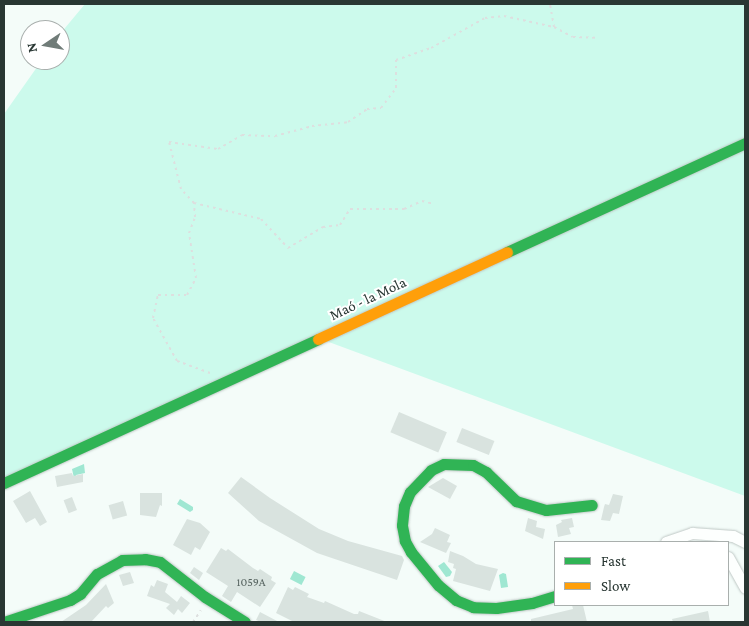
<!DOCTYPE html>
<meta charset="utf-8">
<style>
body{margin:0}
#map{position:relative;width:749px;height:626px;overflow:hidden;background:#f4fcf9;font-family:"Crimson Pro",serif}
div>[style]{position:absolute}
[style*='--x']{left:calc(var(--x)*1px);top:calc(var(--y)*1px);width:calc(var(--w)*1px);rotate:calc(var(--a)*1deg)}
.green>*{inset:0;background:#ccfaec}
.water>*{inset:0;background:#9fe7d2;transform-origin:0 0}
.building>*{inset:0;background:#d9e3df;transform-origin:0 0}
.path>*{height:2px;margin-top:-1px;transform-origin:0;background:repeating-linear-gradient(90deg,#dddfdf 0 2.5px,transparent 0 6.5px)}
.roads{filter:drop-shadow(0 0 1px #bfc8c5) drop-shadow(0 0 1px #bfc8c5)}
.street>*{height:11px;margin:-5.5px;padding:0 5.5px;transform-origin:5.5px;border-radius:5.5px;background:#fdfffe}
.fast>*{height:11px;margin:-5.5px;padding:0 5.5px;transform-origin:5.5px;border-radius:5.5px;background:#30b455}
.slow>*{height:11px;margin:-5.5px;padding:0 5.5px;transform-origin:5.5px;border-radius:5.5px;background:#ff9f0a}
span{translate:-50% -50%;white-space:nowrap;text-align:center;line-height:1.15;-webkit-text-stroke:4px #fff;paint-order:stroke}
.number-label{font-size:12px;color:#576460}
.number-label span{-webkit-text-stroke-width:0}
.street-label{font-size:15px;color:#293733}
.frame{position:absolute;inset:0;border:5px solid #293733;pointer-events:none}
.legend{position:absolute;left:554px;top:541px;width:175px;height:65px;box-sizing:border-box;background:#fff;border:1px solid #a9afad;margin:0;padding:6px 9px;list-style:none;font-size:15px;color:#293733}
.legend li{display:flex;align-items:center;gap:10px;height:25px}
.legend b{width:25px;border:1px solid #a9afad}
.north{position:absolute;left:20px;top:20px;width:50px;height:50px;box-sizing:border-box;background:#fff;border:1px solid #a9afad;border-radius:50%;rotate:258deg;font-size:14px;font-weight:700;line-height:20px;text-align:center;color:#293733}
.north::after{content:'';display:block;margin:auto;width:18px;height:22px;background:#707c78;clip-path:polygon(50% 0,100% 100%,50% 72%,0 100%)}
</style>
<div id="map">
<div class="green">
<i style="clip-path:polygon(85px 4px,745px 4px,745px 496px,318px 338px,4px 483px,4px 114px,42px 60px,60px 60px,60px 34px)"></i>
</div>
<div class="water">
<i style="clip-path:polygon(84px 464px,85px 473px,76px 475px,76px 479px,74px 478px,72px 469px)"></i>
<i style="clip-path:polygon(180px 499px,193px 507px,193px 510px,190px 512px,177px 504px)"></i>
<i style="clip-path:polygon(444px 562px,452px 572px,450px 576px,446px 577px,438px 566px)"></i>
<i style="left:294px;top:571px;width:13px;height:9px;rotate:27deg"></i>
<i style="clip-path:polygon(503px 573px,506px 574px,508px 587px,501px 588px,499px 575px)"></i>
</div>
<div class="building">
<i style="left:399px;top:412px;width:52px;height:22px;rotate:23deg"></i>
<i style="left:462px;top:428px;width:35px;height:15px;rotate:22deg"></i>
<i style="clip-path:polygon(72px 473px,73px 476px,83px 474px,83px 482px,57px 487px,55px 476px)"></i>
<i style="clip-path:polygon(241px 477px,270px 498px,319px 529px,348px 541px,402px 556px,404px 560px,397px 580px,317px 553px,259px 521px,228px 493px)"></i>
<i style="clip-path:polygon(443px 478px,457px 486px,450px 499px,428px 487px)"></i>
<i style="clip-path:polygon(30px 491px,47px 522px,40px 526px,35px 518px,26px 523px,13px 501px)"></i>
<i style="clip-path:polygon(140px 493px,162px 493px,162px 506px,160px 505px,156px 517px,140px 515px)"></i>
<i style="clip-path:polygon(613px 494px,623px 496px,619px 514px,613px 513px,610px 521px,601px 520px,604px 507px,605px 504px,609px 505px)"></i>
<i style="left:72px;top:497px;width:14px;height:9px;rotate:69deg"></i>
<i style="left:123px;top:501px;width:15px;height:15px;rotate:74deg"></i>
<i style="clip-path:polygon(528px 518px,537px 521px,536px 527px,545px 529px,543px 539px,525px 531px)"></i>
<i style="clip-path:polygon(572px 518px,574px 527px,569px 528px,571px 534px,558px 537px,556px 525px,562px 522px,561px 520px)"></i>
<i style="clip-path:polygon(187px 519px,200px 523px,210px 532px,200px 550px,195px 547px,191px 555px,173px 545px)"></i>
<i style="clip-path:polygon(435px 528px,450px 535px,447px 542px,451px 543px,446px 553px,420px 542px,432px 534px)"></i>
<i style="clip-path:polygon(221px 548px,226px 551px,228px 549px,253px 568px,258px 571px,260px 569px,272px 577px,271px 580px,276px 583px,260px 607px,237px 592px,231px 602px,222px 596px,228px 586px,206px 572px)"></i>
<i style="clip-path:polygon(450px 551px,463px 556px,476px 564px,498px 569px,490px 591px,453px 581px,456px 569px,453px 568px,454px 564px,448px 562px)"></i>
<i style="clip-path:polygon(194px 567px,203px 573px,199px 580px,190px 573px)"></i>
<i style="clip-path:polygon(130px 572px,134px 583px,123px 586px,119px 575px)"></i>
<i style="clip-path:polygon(157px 580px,168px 584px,165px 592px,177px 602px,181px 596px,190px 603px,182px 613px,178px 609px,174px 615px,166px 608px,170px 604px,147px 596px,151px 585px,154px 587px)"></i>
<i style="clip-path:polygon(106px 584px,114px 603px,108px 608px,106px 606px,91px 622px,61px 622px,86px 605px)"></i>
<i style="clip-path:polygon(288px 587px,293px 590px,295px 587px,309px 594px,307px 597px,324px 603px,325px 601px,354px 614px,358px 614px,359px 611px,387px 622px,294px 622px,276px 613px)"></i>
<i style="clip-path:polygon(572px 605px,583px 605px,587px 622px,531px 622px,531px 619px,573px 609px)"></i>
<i style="clip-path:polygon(708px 611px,710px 622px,673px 622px,672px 619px)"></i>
<i style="clip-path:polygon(260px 612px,279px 622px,261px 622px,256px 620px)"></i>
</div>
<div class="path">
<i style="--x:554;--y:27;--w:21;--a:28"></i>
<i style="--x:573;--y:37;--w:24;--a:2"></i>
<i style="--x:194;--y:203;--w:69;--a:13.4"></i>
<i style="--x:261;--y:219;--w:40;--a:47"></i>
<i style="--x:288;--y:248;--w:41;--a:-31"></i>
<i style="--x:323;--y:227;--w:17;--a:-7"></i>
<i style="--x:340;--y:225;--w:19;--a:-58"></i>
<i style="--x:350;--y:209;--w:54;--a:0"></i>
<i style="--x:404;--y:209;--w:20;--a:-24"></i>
<i style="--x:422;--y:201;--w:12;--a:14"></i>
<i style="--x:210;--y:373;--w:35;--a:-160"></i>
<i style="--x:177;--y:361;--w:49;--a:-119.2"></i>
<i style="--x:153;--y:318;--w:24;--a:-78"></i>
<i style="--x:158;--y:295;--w:29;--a:0"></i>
<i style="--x:187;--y:295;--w:19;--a:-62"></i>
<i style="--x:196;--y:278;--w:46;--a:-98.8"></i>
<i style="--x:189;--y:233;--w:17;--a:-69"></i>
<i style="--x:195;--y:217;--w:14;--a:-94"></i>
<i style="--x:194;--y:203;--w:19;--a:-133"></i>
<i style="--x:181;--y:189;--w:49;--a:-104.3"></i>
<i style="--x:169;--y:142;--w:49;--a:8.1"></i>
<i style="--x:218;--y:149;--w:28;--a:-30"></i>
<i style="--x:242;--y:135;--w:33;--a:2"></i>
<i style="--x:275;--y:136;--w:38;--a:-15"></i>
<i style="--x:312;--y:126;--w:36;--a:-6"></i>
<i style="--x:348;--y:122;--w:23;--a:-34"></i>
<i style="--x:367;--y:109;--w:14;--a:-4"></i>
<i style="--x:381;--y:108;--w:25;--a:-53"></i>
<i style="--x:396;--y:88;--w:28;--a:-90"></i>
<i style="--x:396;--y:60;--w:37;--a:-19"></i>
<i style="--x:431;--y:48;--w:62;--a:-29.1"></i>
<i style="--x:485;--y:18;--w:19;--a:-6"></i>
<i style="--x:504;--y:16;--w:51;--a:12.4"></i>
<i style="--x:554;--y:27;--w:23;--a:-100"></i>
<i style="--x:193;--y:622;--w:14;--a:-56"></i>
</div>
<div class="roads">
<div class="street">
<i style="--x:666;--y:542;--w:28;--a:-19"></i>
<i style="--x:692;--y:533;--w:41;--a:4.2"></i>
<i style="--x:733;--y:536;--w:13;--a:27"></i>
<i style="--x:728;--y:557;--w:35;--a:61"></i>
</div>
<div class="fast">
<i style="--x:507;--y:252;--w:262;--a:-24.6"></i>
<i style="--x:4;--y:483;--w:345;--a:-24.6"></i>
<i style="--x:555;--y:596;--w:24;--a:163"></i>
<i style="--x:532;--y:603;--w:36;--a:172"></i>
<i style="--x:496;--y:608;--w:23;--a:-178"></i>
<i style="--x:473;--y:607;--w:18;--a:-158"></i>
<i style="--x:456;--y:600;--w:23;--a:-140"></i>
<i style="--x:438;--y:585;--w:43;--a:-129.3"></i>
<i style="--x:411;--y:552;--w:13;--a:-119"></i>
<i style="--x:405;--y:541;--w:16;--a:-101"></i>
<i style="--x:402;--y:525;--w:19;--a:-84"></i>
<i style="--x:404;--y:506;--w:15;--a:-67"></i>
<i style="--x:410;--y:492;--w:30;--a:-46"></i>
<i style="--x:431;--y:470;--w:14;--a:-25"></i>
<i style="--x:444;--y:464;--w:29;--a:2"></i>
<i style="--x:473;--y:465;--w:15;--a:28"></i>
<i style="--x:486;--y:472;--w:42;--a:44"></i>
<i style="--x:516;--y:501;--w:31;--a:17"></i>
<i style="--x:546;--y:510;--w:46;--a:-6.2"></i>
<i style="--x:4;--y:622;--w:70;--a:-18.4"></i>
<i style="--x:70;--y:600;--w:12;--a:-31"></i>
<i style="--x:80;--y:594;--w:26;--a:-50"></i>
<i style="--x:97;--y:574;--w:29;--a:-29"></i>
<i style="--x:122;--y:560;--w:23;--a:-2"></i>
<i style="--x:145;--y:559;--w:15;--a:11"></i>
<i style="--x:160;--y:562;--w:57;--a:37.9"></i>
<i style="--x:205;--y:597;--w:47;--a:32"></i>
</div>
<div class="slow">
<i style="--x:318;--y:339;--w:208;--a:-24.7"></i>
</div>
</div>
<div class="number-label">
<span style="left:251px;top:583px">1059A</span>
</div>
<div class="street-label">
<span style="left:368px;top:299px;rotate:-25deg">Maó - la Mola</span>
</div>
<div class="frame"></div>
<ul class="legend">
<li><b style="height:6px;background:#30b455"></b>Fast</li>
<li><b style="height:6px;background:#ff9f0a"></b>Slow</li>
</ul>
<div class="north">N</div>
</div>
